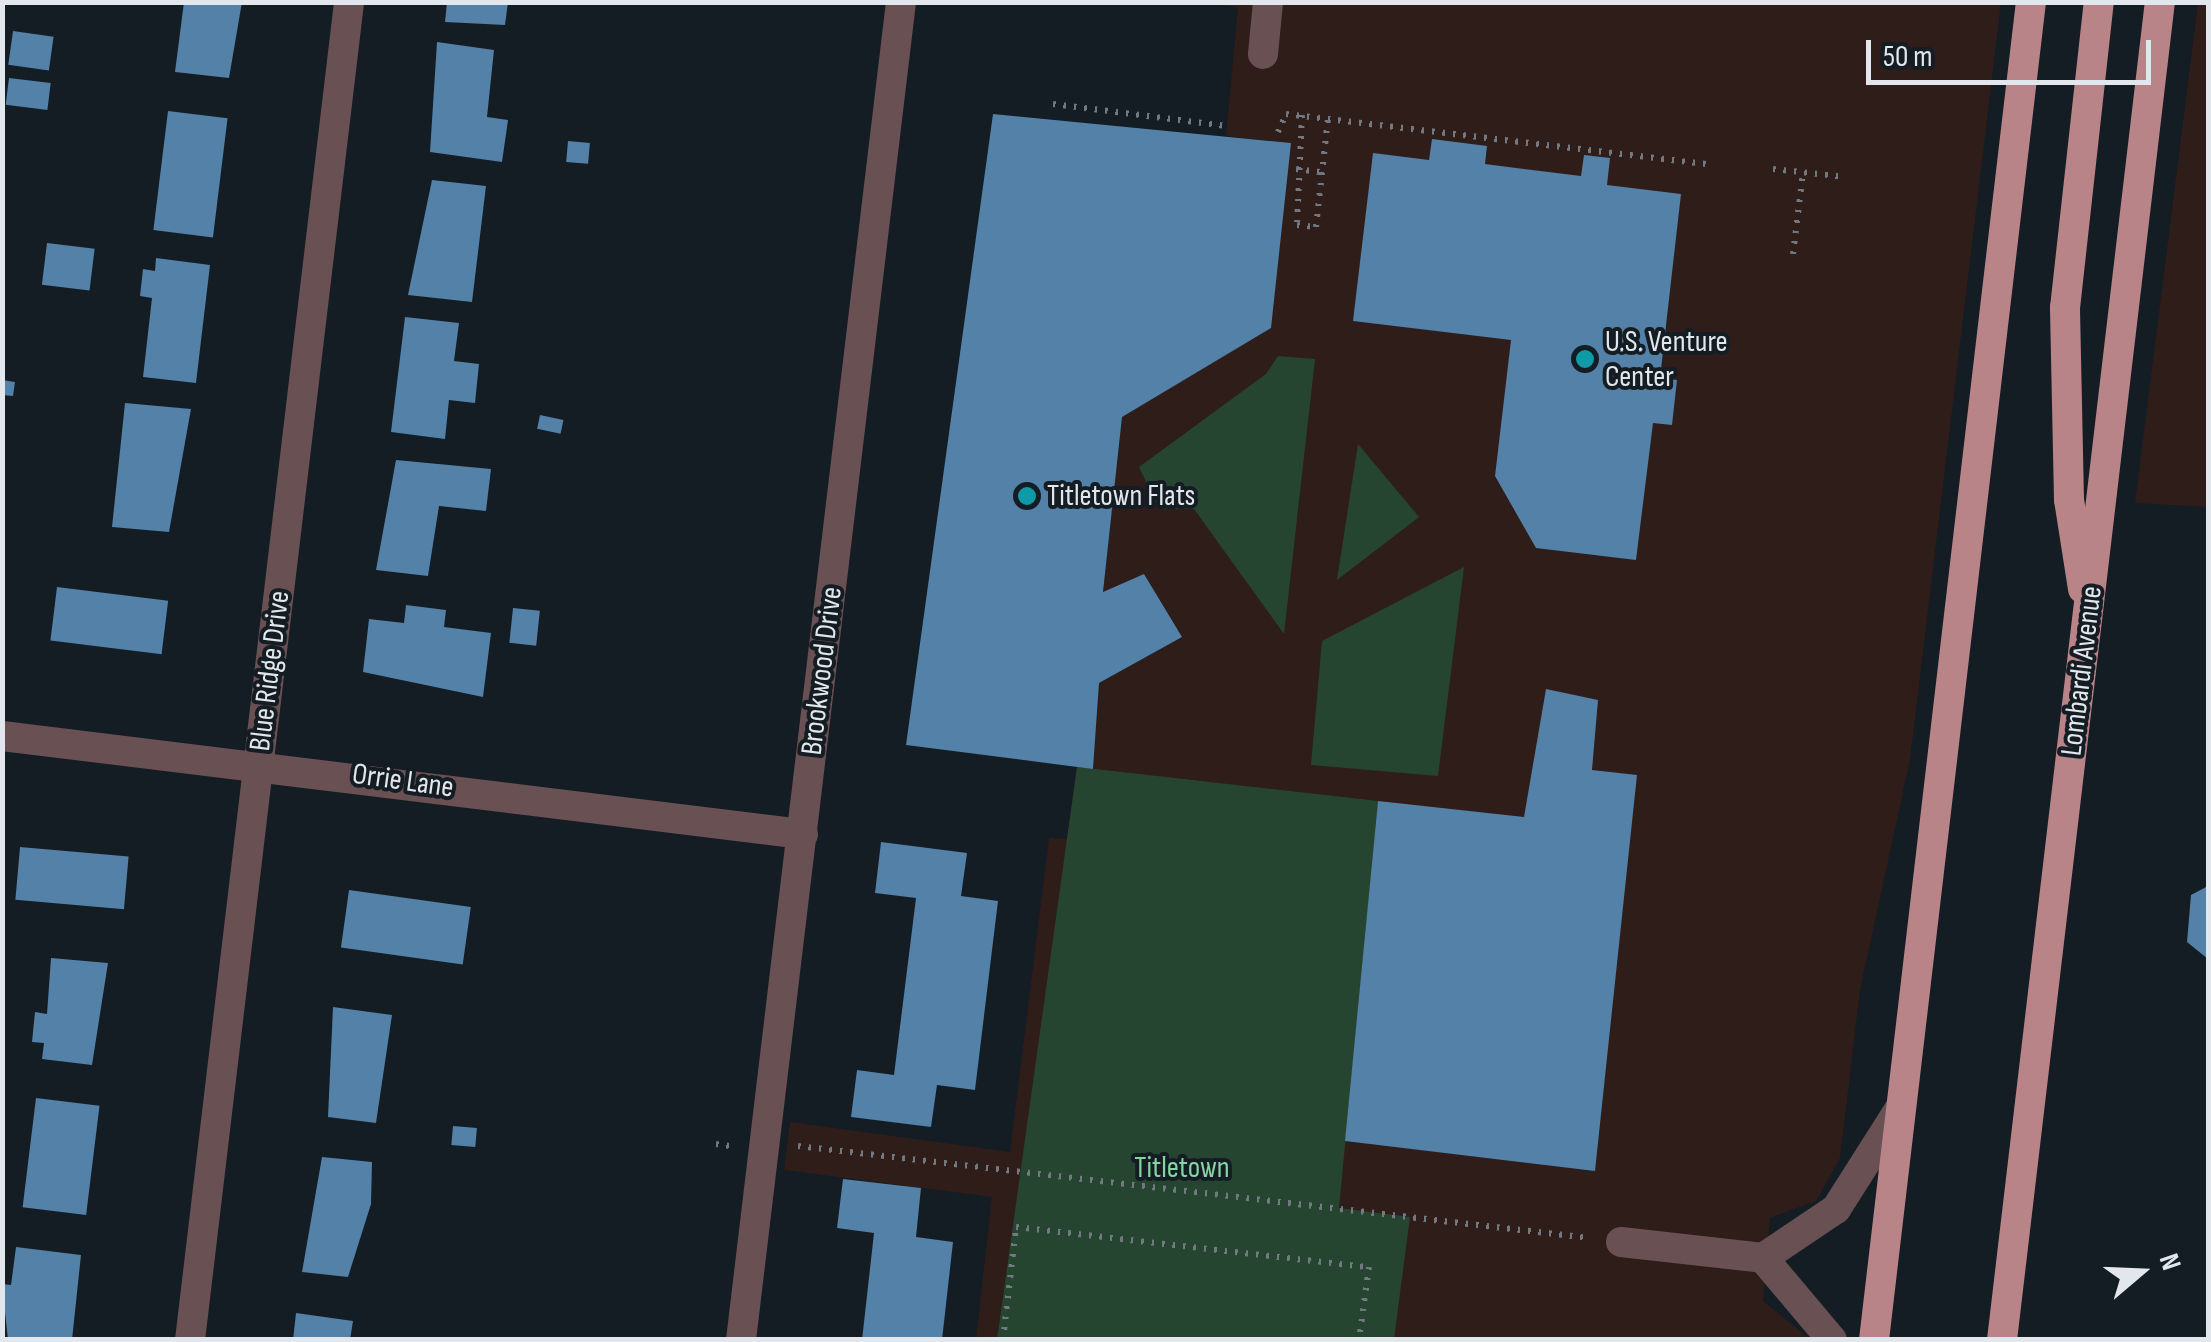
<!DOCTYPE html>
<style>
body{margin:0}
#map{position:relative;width:2211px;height:1342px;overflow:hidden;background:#141c24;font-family:"Sofia Sans Condensed",sans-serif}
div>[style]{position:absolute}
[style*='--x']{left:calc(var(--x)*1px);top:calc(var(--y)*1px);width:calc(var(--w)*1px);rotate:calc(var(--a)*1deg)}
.commercial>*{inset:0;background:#2f1d1a}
.green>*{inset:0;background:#264530}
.building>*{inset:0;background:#5381a7;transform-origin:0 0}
.path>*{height:6px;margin-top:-3px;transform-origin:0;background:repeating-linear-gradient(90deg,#727980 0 2.5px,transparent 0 10.5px)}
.minor>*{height:30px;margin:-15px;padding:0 15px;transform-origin:15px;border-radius:15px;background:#695052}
.major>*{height:30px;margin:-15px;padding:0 15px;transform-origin:15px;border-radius:15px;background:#b98488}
.dots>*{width:28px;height:28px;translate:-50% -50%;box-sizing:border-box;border:5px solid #141c24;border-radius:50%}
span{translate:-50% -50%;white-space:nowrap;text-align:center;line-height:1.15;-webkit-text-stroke:8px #141c24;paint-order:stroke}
.poi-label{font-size:30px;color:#e1e7ec}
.left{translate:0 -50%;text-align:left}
.street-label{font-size:30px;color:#e1e7ec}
.park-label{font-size:30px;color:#86d4a0}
.frame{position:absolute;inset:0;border:5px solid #e1e7ec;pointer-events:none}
.north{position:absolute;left:2091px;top:1222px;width:100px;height:100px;-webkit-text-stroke:8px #141c24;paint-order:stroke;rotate:71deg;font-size:28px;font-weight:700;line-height:40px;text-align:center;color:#e1e7ec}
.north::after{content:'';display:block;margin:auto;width:35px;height:45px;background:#e1e7ec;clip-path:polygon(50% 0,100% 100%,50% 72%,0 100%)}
.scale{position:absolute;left:1866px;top:40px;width:285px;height:45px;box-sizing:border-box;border:5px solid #e1e7ec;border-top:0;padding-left:12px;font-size:30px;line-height:35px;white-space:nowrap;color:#e1e7ec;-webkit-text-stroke:8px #141c24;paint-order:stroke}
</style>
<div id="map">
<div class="commercial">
<i style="clip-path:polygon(1205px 3px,2001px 3px,1910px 760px,1860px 990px,1840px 1158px,1816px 1201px,1770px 1218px,1763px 1301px,1810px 1339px,976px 1339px,992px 1197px,784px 1170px,790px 1122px,1010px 1152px,1049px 838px,1067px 839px,1077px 767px,1093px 768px,1099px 683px,1182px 637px,1144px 574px,1103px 592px,1122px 417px,1291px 143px,1226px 136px,1238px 7px)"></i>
<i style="clip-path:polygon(2198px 3px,2208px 3px,2208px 507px,2135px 503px)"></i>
</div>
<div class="green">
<i style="clip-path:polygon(1278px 356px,1315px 359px,1284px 634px,1194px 509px,1159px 509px,1139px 467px,1266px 374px)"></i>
<i style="clip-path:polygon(1358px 444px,1419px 517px,1337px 580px)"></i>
<i style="clip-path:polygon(1464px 567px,1438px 776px,1311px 765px,1322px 641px)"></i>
<i style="clip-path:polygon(1077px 767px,1378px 801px,1339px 1208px,1410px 1217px,1394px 1339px,997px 1340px)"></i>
</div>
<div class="building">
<i style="clip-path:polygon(184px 2px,242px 2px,229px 78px,175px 72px)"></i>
<i style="clip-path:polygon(447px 2px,508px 2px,505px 25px,445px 22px)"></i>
<i style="left:13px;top:31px;width:41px;height:34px;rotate:8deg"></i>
<i style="clip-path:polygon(437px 42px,494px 50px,487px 117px,508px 120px,502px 162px,430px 152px)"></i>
<i style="left:9px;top:78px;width:42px;height:27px;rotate:7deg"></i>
<i style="left:168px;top:111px;width:60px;height:120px;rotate:7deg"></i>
<i style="clip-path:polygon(993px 114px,1291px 143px,1271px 328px,1122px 417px,1103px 592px,1144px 574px,1182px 637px,1099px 683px,1093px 769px,906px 745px)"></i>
<i style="clip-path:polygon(1432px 139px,1487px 146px,1485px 164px,1581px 176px,1584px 155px,1610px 158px,1607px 185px,1681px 194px,1660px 378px,1677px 380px,1672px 425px,1653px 423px,1636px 560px,1536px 548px,1495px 476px,1511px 340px,1353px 321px,1373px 153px,1429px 160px)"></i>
<i style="left:568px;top:141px;width:22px;height:21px;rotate:5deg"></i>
<i style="clip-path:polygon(432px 180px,486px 186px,472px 302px,408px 295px)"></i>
<i style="left:47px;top:243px;width:48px;height:42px;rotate:7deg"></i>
<i style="clip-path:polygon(156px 258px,210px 265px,196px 383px,143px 377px,152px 298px,140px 296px,143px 269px,155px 271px)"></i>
<i style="clip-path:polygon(405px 317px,459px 323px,454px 361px,479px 364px,475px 403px,449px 400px,445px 439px,391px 432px)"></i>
<i style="clip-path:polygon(2px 380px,15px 382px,13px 396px,2px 395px)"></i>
<i style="clip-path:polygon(125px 403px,191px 409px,169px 532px,112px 527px)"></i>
<i style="left:540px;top:415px;width:24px;height:14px;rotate:12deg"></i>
<i style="clip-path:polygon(396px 460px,491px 469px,486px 511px,439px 506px,428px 576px,376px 570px)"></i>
<i style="left:57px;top:587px;width:112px;height:54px;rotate:7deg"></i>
<i style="clip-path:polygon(406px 605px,446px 610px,444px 627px,491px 633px,483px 697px,363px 672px,369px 619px,404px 623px)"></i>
<i style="left:513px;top:608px;width:27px;height:35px;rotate:6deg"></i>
<i style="clip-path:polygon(1546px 689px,1598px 700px,1592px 770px,1637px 775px,1595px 1171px,1345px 1141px,1378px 801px,1524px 817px)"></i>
<i style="clip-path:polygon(881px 842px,967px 853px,961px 896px,998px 901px,975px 1090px,937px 1085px,931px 1127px,851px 1117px,857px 1070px,894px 1075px,916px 898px,875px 893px)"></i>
<i style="left:20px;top:847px;width:109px;height:53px;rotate:5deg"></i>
<i style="clip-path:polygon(2208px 886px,2208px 959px,2187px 942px,2191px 895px)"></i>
<i style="left:349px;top:890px;width:123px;height:58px;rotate:8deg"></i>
<i style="clip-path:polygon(51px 958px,108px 963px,92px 1065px,42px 1059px,44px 1043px,32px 1042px,35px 1012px,47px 1014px)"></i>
<i style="clip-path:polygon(333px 1007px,392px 1015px,376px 1123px,328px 1117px)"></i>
<i style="left:36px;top:1098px;width:64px;height:110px;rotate:7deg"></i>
<i style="left:453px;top:1126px;width:24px;height:19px;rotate:5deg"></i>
<i style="clip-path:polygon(322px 1157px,372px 1162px,371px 1204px,348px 1277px,302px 1272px)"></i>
<i style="clip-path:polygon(843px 1179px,921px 1188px,916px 1237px,953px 1242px,942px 1340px,862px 1340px,874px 1233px,837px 1228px)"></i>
<i style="clip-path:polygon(16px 1247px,81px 1255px,72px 1340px,8px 1340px,2px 1284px,11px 1285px)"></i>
<i style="clip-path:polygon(296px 1313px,353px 1321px,350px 1340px,293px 1340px)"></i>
</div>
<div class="path">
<i style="--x:1053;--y:104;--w:175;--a:7.2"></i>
<i style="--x:1302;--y:115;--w:110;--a:92.6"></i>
<i style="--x:1297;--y:225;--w:19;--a:6"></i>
<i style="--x:1316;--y:227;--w:110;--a:-83.7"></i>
<i style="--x:1278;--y:132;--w:20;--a:-66"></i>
<i style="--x:1286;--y:114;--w:425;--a:6.8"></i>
<i style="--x:1296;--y:169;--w:26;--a:7"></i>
<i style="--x:1773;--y:169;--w:73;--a:6.3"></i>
<i style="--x:1793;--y:254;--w:83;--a:-83"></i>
<i style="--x:716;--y:1144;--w:14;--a:8"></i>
<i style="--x:798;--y:1146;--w:797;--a:6.63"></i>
<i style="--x:1003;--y:1340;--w:114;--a:-83.4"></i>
<i style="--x:1016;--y:1227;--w:355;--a:6.5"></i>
<i style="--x:1369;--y:1267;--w:74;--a:97.8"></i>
</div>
<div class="minor">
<i style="--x:1263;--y:54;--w:52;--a:-84.5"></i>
<i style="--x:2;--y:736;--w:807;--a:6.98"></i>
<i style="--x:1621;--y:1242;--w:143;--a:6.4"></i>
<i style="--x:1763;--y:1258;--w:88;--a:-33.9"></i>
<i style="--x:1836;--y:1209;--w:120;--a:-57.6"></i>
<i style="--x:1763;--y:1258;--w:107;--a:49.9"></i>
<i style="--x:190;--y:1340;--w:1347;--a:-83.22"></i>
<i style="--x:741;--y:1340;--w:1348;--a:-83.18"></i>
</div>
<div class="major">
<i style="--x:2083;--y:589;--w:90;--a:-98.9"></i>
<i style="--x:2069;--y:500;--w:192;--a:-91.2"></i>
<i style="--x:2065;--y:308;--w:308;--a:-83.7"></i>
<i style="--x:1874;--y:1340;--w:1347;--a:-83.31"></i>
<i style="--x:2002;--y:1340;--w:1347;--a:-83.27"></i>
</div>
<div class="dots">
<i style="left:1585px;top:359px;background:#0f9aa8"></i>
<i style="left:1027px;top:496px;background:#0f9aa8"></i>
</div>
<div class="poi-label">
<span class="left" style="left:1605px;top:359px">U.S. Venture<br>Center</span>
<span class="left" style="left:1047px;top:496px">Titletown Flats</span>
</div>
<div class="street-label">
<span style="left:270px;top:671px;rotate:-83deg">Blue Ridge Drive</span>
<span style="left:822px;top:671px;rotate:-83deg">Brookwood Drive</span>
<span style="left:2082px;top:671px;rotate:-83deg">Lombardi Avenue</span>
<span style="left:403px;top:781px;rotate:8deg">Orrie Lane</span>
</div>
<div class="park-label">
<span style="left:1182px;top:1168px">Titletown</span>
</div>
<div class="frame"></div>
<div class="north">N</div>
<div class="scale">50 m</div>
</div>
